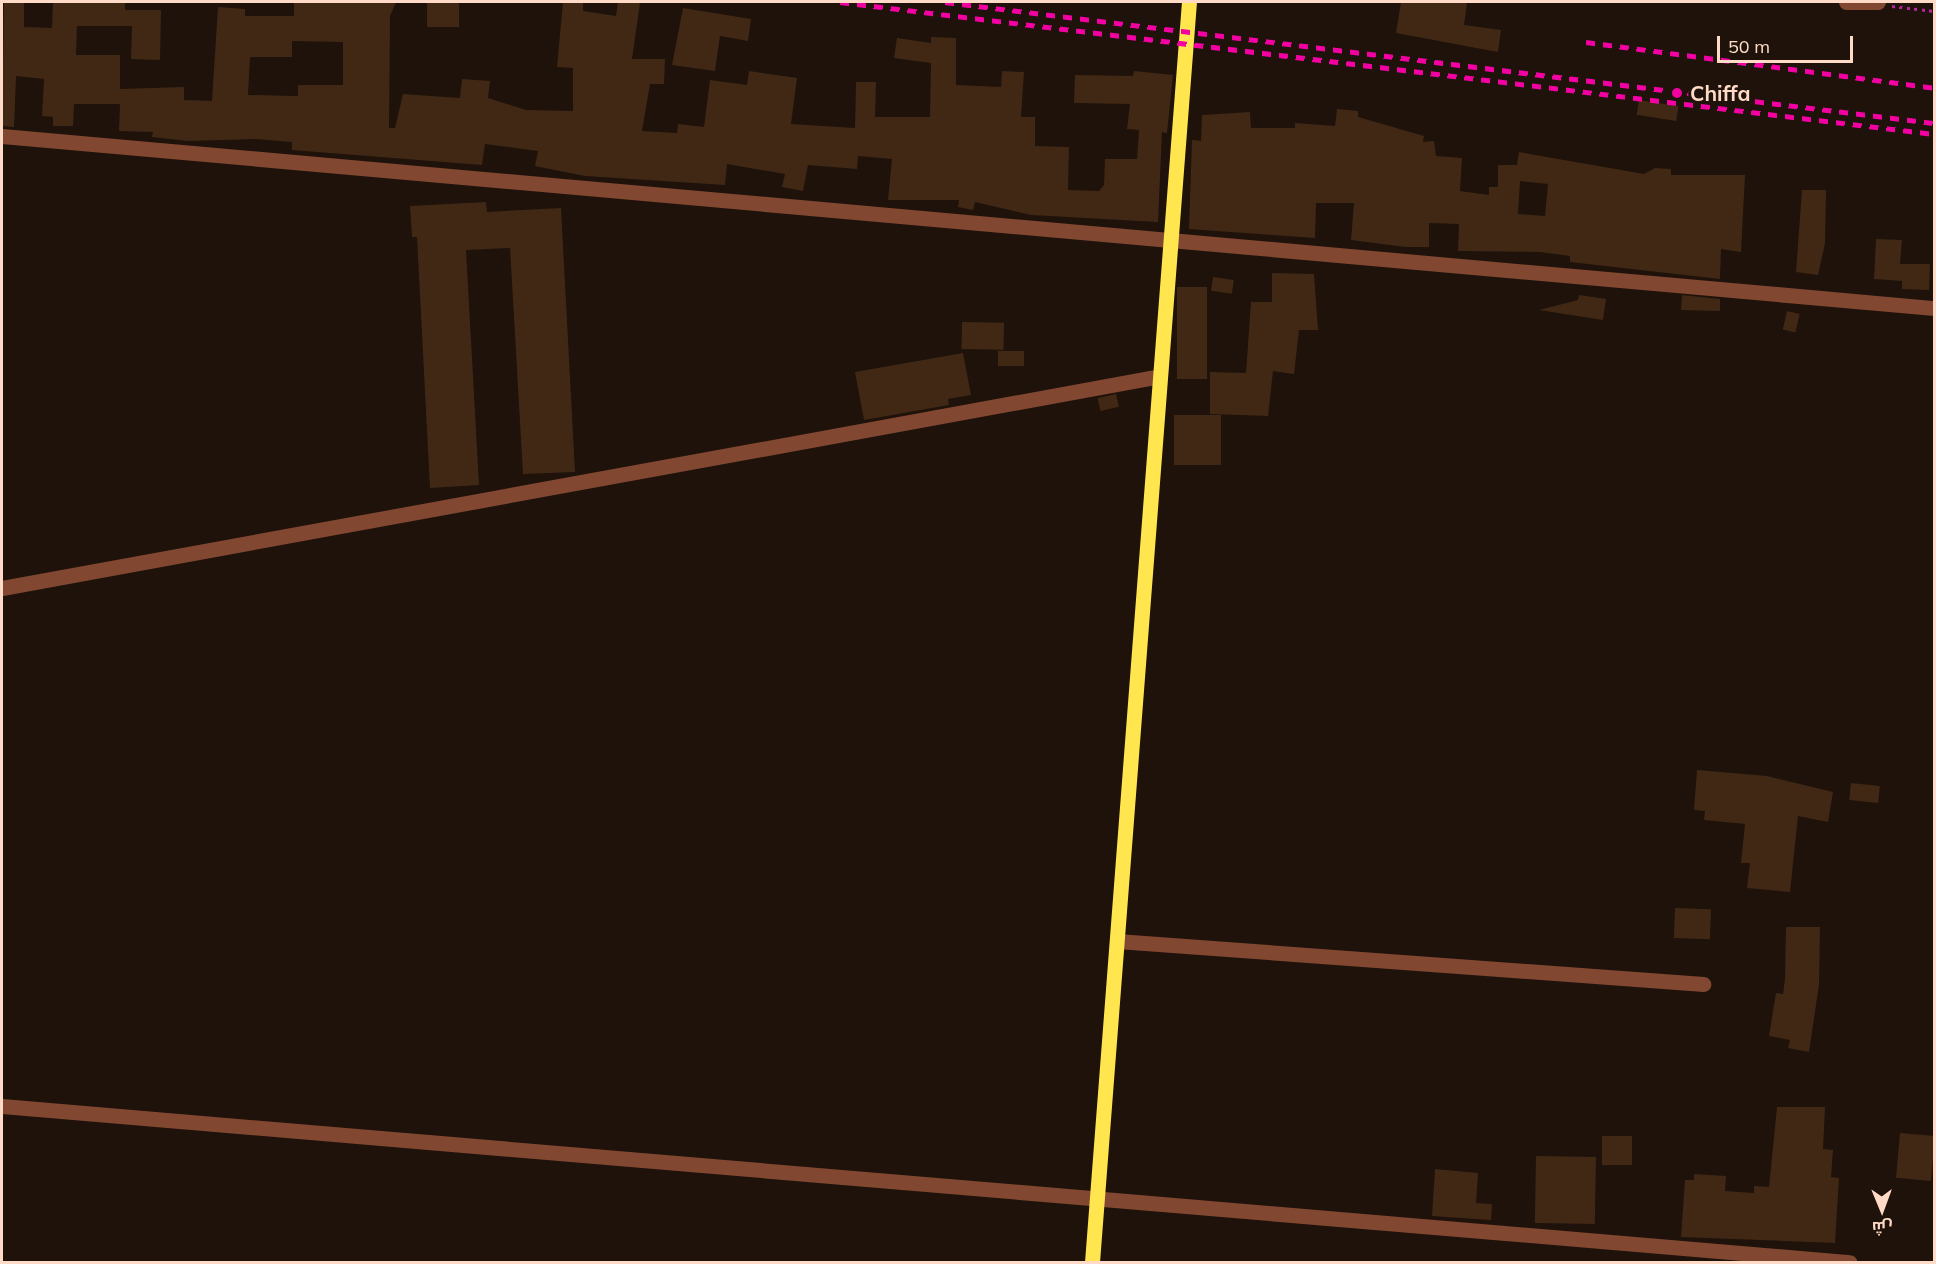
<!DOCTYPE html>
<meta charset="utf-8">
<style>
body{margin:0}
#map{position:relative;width:1936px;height:1264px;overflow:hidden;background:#1e120a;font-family:Mulish,Cairo,sans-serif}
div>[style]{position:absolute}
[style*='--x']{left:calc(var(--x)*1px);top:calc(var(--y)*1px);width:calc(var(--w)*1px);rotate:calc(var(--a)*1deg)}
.building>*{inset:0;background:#402815;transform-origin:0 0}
.path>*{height:3px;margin-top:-1.5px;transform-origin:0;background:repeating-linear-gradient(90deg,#b7249d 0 3px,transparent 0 7.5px)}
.minor>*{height:15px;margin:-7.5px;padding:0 7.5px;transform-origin:7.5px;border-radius:7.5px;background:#814731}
.major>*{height:15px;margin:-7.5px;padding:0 7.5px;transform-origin:7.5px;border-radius:7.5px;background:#ffe64e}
.rail>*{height:4.5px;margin-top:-2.25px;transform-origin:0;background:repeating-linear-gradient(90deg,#f200a1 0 9px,transparent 0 17px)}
.dots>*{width:16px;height:16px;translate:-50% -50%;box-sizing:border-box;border:3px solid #1e120a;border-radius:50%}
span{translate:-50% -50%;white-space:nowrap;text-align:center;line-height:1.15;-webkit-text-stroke:6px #1e120a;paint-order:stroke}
.poi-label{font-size:21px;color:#ffdbc7;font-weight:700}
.left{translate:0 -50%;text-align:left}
.frame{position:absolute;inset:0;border:3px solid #ffdbc7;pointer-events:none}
.north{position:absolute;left:1852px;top:1180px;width:60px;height:60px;-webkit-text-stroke:4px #1e120a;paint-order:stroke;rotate:179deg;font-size:16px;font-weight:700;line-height:24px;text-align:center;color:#ffdbc7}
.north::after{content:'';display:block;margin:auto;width:21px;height:27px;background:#ffdbc7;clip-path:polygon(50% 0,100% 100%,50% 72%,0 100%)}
.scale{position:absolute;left:1717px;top:36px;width:136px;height:27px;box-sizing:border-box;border:3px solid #ffdbc7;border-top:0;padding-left:8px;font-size:18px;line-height:21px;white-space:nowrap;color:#ffdbc7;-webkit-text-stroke:4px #1e120a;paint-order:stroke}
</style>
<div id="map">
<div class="building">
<i style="clip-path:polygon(evenodd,4px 2px,24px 2px,24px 27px,52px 28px,53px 2px,125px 2px,125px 10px,161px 10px,160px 60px,131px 59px,132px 26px,77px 26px,76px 55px,120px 55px,120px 89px,184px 87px,184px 100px,212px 101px,218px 7px,245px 9px,245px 16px,294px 16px,294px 2px,396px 2px,390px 16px,389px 128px,395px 128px,403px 94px,460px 98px,462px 79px,490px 81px,488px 98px,526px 110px,573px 111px,573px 68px,557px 67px,563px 2px,583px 2px,583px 11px,616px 16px,618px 2px,640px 3px,632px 59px,665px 59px,664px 84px,650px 84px,642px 131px,677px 133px,678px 124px,704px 127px,710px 80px,747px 85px,749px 71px,797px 78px,791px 124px,855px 128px,856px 82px,876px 82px,875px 117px,930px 117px,931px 63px,894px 58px,897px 38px,931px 43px,931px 37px,956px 38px,956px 85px,1001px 87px,1002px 71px,1024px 72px,1021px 117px,1035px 117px,1035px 146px,1069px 147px,1068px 190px,1099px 191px,1104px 185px,1105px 159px,1137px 159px,1139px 130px,1127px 129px,1130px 104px,1074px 103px,1075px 75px,1133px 76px,1134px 71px,1173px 75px,1167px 133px,1162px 132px,1158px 222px,1031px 215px,975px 202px,973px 210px,958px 207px,959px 200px,888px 200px,892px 159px,858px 156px,857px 169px,808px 165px,803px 191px,782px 187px,785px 174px,727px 164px,725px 185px,585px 176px,535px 166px,538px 151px,485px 144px,482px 165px,292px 150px,292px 142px,256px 139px,188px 141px,152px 137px,153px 132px,119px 131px,120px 104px,74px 104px,73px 126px,53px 126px,53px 117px,42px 116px,44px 79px,16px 76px,14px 127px,2px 126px,4px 2px,292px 41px,343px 42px,343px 85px,298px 85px,298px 96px,248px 95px,250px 57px,292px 57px,292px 41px)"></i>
<i style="left:427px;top:2px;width:32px;height:25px"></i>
<i style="clip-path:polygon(1401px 2px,1467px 3px,1464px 25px,1501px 30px,1498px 52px,1396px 33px)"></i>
<i style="clip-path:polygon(683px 8px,751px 19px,748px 41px,720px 36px,715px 71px,672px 65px)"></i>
<i style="left:1639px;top:100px;width:40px;height:15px;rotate:9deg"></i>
<i style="clip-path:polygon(evenodd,1337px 109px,1358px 111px,1358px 117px,1424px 136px,1423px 142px,1434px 141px,1436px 156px,1462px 158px,1460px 191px,1489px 195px,1489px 187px,1498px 187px,1498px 165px,1517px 165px,1519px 152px,1644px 174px,1655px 168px,1671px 169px,1671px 175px,1745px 175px,1741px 252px,1721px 249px,1720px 279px,1570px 262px,1570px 256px,1540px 252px,1458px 251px,1459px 224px,1429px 223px,1429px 247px,1405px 247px,1351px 240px,1354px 203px,1316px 203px,1315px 238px,1189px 229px,1192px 140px,1201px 141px,1202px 115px,1250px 112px,1251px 128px,1295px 128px,1295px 123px,1335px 126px,1337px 109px,1520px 181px,1548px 184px,1545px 216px,1518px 214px,1520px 181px)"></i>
<i style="clip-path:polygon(1802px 190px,1826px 190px,1825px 243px,1818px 275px,1796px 272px)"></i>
<i style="clip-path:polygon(486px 202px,487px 212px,561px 208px,575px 472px,523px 474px,510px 248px,466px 250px,479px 485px,430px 488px,417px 237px,412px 237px,410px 206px)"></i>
<i style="clip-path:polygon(1876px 239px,1902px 240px,1900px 264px,1930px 264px,1929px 290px,1902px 289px,1902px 281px,1874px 279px)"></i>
<i style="clip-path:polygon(1272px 273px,1314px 274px,1318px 330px,1299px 330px,1294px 374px,1273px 371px,1268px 416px,1210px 414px,1210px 372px,1246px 373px,1251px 302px,1272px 302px)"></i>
<i style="left:1213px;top:277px;width:21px;height:14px;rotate:8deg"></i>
<i style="left:1177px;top:287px;width:30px;height:92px"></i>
<i style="clip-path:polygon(1579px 295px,1606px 299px,1603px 320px,1539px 310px,1578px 300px)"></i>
<i style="clip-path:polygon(1682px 295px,1720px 299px,1720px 311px,1681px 310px)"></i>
<i style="left:1787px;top:311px;width:13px;height:19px;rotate:13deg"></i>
<i style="left:962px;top:322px;width:42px;height:27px;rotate:1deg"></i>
<i style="left:1024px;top:351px;width:15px;height:26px;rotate:90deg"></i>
<i style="clip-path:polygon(963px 353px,971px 395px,948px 399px,949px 405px,864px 420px,855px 372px)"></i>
<i style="left:1116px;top:394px;width:13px;height:19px;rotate:77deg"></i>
<i style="left:1174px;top:415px;width:47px;height:50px"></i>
<i style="clip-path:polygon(1697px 770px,1767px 776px,1833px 792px,1828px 822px,1798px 816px,1790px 892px,1747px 888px,1750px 863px,1741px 863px,1745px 824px,1704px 820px,1705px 811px,1694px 810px)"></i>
<i style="left:1851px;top:783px;width:29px;height:17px;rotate:6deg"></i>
<i style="left:1675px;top:908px;width:36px;height:30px;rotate:2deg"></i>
<i style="clip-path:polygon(1786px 927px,1820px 927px,1819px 985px,1809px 1052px,1788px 1048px,1790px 1040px,1769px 1036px,1776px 993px,1783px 994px,1785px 979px)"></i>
<i style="clip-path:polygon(1777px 1107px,1825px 1107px,1823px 1149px,1833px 1150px,1831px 1177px,1839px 1178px,1835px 1243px,1681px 1237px,1685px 1180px,1694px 1180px,1694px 1174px,1726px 1176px,1725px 1191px,1754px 1193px,1754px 1186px,1769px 1187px)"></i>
<i style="left:1900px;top:1133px;width:35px;height:45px;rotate:5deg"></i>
<i style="left:1602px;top:1136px;width:30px;height:29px"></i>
<i style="left:1536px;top:1156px;width:60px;height:67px;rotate:1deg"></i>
<i style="clip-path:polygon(1435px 1169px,1478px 1173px,1476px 1203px,1492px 1204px,1491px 1220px,1432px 1216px)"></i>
</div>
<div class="path">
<i style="--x:1892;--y:6;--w:42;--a:6.8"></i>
</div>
<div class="minor">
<i style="--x:1846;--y:2;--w:32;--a:0"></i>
<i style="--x:2;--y:136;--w:1940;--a:5.09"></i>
<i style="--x:2;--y:588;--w:1177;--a:-10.37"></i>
<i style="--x:1117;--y:941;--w:588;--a:4.2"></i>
<i style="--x:2;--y:1106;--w:1854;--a:4.83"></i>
</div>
<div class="major">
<i style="--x:1092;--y:1262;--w:1264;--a:-85.6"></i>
</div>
<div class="rail">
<i style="--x:840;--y:2;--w:1102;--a:6.88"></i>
<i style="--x:945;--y:2;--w:996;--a:6.98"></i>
<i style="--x:1586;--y:42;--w:351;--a:7.5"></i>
</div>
<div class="dots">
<i style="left:1677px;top:93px;background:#f200a1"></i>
</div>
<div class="poi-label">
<span class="left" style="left:1690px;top:93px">Chiffa</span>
</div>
<div class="frame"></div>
<div class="north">ش</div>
<div class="scale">50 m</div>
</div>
